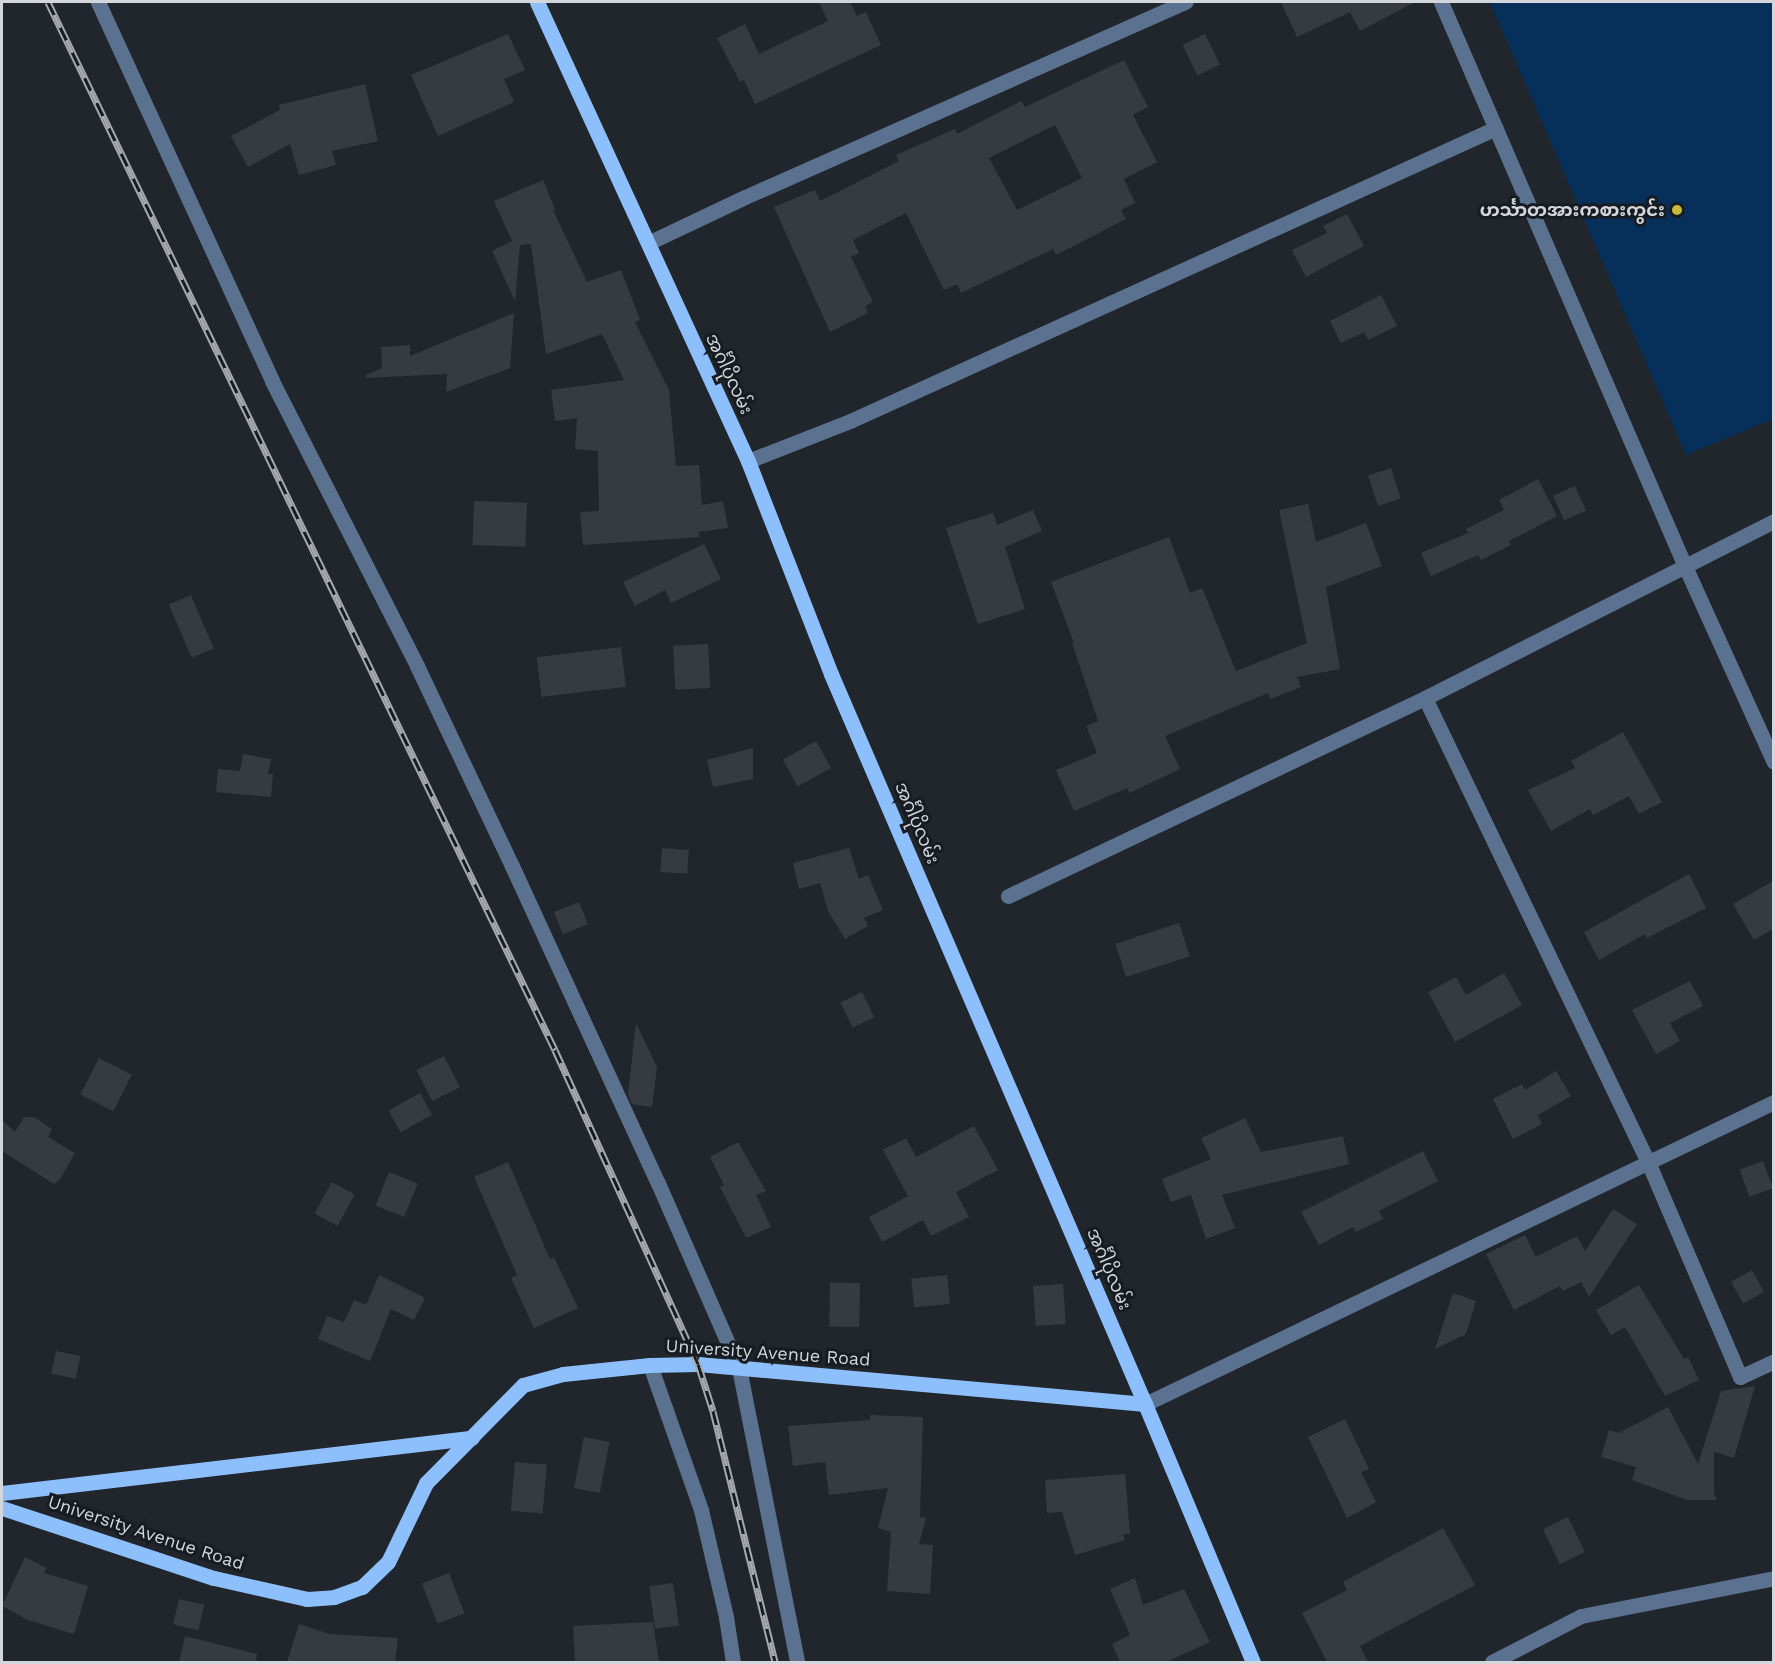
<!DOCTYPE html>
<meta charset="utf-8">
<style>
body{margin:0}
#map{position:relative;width:1775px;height:1664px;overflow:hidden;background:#21262c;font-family:"Work Sans","Noto Sans Myanmar",sans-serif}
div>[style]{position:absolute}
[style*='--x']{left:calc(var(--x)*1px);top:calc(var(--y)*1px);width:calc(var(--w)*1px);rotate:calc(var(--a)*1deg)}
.green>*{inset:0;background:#062f5a}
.building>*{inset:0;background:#363b42;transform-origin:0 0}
.minor>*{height:15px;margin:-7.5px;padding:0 7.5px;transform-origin:7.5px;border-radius:7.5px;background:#5a728f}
.major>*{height:15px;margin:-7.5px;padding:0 7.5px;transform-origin:7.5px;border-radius:7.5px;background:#8cbffc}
.rail>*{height:7px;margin-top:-3.5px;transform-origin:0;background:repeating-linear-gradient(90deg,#171c22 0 14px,#a6aaaf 0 28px);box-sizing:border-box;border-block:2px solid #a6aaaf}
.dots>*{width:16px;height:16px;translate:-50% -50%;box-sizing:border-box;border:3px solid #171c22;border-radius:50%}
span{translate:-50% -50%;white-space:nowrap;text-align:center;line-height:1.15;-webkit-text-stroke:6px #171c22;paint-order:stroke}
.poi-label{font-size:18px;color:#d3d7db;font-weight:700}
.right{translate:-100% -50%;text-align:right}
.street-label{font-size:18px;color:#d3d7db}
.frame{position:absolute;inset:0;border:3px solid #d3d7db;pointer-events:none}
</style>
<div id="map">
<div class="green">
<i style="clip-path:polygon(1490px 2px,1773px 2px,1773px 419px,1686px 455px)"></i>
</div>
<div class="building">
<i style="clip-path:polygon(819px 2px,850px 2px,857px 16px,866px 12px,881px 45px,755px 104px,744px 80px,740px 82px,717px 38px,745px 24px,759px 54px,828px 21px)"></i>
<i style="clip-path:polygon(1281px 2px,1415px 2px,1360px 31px,1350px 12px,1297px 37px)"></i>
<i style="clip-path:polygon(508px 34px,525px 70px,504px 79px,514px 102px,438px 136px,411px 75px)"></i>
<i style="left:1205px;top:34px;width:34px;height:25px;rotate:64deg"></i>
<i style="clip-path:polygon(evenodd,1124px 60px,1148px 107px,1133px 115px,1157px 162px,1124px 179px,1135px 203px,1121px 210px,1126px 219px,1056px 255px,1053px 249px,961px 293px,957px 284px,944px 290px,906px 213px,853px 240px,859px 253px,851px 257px,873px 302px,865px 306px,868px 313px,830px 332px,774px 207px,815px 190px,820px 201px,899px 161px,896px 155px,955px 129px,957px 134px,1021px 101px,1025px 107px,1124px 60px,1055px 125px,1082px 178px,1017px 210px,989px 158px,1055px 125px)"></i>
<i style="clip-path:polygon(365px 84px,378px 141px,332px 151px,336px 165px,299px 175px,290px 144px,248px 167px,231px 136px,280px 110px,279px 105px)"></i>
<i style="clip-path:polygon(543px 180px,555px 209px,553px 210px,587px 282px,621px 270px,640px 320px,635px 322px,669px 390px,676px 466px,699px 465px,702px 505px,723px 501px,728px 528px,698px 532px,700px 537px,583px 545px,580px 512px,599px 511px,598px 451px,575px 449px,577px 418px,555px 421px,551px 390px,624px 380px,602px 334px,546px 354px,531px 244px,520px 245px,515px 301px,492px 251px,512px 241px,494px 201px)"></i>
<i style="clip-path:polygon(1347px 214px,1364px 246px,1306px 277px,1292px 250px,1327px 233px,1323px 226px)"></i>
<i style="clip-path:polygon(1381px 295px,1397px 326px,1368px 340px,1364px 332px,1341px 343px,1330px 321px)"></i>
<i style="clip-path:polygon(514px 313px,510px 368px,446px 392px,447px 374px,366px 378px,366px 375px,382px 368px,381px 347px,410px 345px,410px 356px)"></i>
<i style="left:1391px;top:468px;width:32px;height:24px;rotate:72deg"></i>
<i style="clip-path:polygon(1538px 479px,1557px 516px,1509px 541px,1511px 545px,1481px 560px,1478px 555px,1431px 576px,1421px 553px,1468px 533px,1466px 529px,1504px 510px,1499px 500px)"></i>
<i style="left:1575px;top:486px;width:27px;height:24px;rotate:66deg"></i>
<i style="left:474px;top:501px;width:53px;height:44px;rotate:2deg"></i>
<i style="clip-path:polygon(1308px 504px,1316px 542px,1366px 523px,1382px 566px,1326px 587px,1340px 669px,1297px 677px,1301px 687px,1270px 699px,1268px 693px,1165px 736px,1180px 769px,1129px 793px,1127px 788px,1074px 811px,1056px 770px,1097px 753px,1086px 726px,1098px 721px,1072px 643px,1074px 643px,1051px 582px,1169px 537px,1190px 593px,1202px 588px,1236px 671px,1307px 643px,1279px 510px)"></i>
<i style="clip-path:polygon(1033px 510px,1042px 531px,1005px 547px,1025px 609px,978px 624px,946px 528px,993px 513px,997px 525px)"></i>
<i style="clip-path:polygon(704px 544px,721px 579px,671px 603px,665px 590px,635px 606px,623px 582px)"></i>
<i style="left:191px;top:595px;width:58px;height:24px;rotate:67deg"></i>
<i style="left:708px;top:644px;width:44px;height:35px;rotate:87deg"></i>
<i style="left:621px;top:647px;width:40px;height:85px;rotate:83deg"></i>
<i style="clip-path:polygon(1623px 732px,1662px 802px,1639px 814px,1629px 796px,1593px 815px,1590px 809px,1551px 831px,1528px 790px,1575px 768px,1571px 761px)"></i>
<i style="left:816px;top:741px;width:31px;height:38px;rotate:61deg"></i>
<i style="clip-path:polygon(753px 748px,753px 779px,713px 787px,707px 760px)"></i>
<i style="clip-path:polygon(243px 754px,271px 759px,268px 774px,273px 774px,271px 797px,216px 792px,218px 769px,240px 771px)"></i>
<i style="left:662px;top:848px;width:27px;height:24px;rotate:4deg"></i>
<i style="clip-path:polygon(849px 848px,859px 879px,868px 875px,883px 910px,864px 918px,868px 926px,845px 939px,828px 911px,820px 883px,799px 889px,793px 863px)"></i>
<i style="clip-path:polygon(1689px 874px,1706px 908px,1647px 938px,1645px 934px,1599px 960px,1584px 932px)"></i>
<i style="clip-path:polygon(1773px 881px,1773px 929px,1754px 940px,1733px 904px)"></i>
<i style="left:579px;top:902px;width:24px;height:27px;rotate:68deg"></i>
<i style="left:1179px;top:923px;width:35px;height:67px;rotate:72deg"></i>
<i style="clip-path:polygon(1504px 973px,1522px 1005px,1455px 1042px,1428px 992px,1456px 977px,1466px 995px)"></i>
<i style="clip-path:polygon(1690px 981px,1703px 1006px,1670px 1023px,1680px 1041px,1656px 1054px,1632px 1010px)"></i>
<i style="left:862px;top:992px;width:28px;height:24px;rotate:64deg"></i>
<i style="clip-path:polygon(636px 1023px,657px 1067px,652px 1107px,632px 1104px,628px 1094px)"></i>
<i style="left:444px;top:1056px;width:35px;height:31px;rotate:63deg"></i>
<i style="left:99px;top:1058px;width:37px;height:41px;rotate:27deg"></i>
<i style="clip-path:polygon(1556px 1071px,1571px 1096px,1538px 1115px,1542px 1124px,1513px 1139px,1493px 1099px,1522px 1084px,1525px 1090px)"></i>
<i style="left:420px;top:1093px;width:25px;height:36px;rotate:61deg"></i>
<i style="clip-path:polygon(24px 1117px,34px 1117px,52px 1129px,48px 1137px,75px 1153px,59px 1181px,54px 1184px,2px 1151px,2px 1120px,15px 1132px)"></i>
<i style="clip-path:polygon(1245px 1118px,1261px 1152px,1343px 1136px,1349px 1164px,1222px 1195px,1235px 1228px,1206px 1239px,1191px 1195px,1171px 1202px,1162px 1179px,1211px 1159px,1201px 1138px)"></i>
<i style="clip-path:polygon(974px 1126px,998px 1170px,956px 1192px,969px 1217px,931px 1236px,923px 1220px,882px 1242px,869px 1217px,908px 1196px,883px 1150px,906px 1138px,916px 1157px)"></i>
<i style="clip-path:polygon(738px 1142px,766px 1191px,756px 1195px,771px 1227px,746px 1238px,720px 1187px,724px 1185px,710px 1157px)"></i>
<i style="clip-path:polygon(1423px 1151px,1438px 1181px,1379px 1211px,1383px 1219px,1356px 1232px,1353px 1227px,1319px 1245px,1301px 1212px)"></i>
<i style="left:1763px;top:1161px;width:29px;height:25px;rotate:70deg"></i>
<i style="clip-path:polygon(508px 1162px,550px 1259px,554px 1257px,578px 1308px,534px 1328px,511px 1278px,517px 1275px,474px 1177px)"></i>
<i style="left:389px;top:1172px;width:31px;height:36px;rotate:22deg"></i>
<i style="left:332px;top:1182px;width:26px;height:36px;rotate:29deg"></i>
<i style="clip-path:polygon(1613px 1209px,1637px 1224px,1589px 1297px,1581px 1282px,1563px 1291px,1560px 1286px,1514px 1310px,1486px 1254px,1525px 1235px,1536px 1257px,1577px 1236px,1585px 1251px)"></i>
<i style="left:1752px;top:1270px;width:25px;height:24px;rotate:61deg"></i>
<i style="clip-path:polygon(379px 1275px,425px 1298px,414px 1320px,391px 1309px,370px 1361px,318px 1339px,327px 1316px,344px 1322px,354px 1300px,366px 1305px)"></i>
<i style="left:947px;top:1275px;width:29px;height:36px;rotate:84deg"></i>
<i style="left:860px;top:1283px;width:44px;height:30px;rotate:91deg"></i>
<i style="left:1063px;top:1284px;width:40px;height:30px;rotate:86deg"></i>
<i style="clip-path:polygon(1639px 1285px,1684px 1359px,1688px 1357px,1699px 1380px,1665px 1396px,1625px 1327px,1611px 1335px,1596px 1310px)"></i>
<i style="clip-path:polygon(1453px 1293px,1476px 1301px,1466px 1334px,1435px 1349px)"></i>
<i style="left:56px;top:1351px;width:25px;height:23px;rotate:12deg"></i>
<i style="clip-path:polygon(1755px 1386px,1734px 1458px,1714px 1452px,1714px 1493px,1717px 1500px,1687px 1500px,1632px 1480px,1636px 1467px,1601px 1457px,1609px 1430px,1619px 1433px,1668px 1407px,1698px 1464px,1721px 1391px)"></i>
<i style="clip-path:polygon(870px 1415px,923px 1417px,920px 1517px,926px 1518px,919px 1544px,933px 1545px,930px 1594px,887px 1591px,891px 1532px,878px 1528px,888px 1488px,829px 1495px,825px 1462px,793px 1466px,788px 1426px,870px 1420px)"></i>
<i style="clip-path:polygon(1345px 1419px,1369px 1469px,1361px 1472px,1376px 1502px,1347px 1518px,1308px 1437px)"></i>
<i style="left:584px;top:1437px;width:26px;height:52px;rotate:11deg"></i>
<i style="left:515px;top:1462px;width:32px;height:49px;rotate:5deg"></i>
<i style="clip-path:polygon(1125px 1474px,1130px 1534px,1123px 1534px,1125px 1540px,1075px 1555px,1062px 1512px,1047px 1513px,1045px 1480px)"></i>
<i style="left:1568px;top:1517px;width:39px;height:28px;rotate:64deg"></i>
<i style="clip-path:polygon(1443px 1528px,1475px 1585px,1360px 1646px,1368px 1662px,1327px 1662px,1302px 1613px,1347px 1590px,1343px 1582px)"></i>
<i style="clip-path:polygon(25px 1557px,46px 1568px,44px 1573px,88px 1586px,74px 1634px,28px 1620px,2px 1606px)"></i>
<i style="left:449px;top:1573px;width:43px;height:29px;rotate:69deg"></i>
<i style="clip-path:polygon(1135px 1578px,1143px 1605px,1184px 1589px,1210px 1642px,1166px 1662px,1120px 1662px,1112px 1644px,1130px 1635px,1110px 1589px)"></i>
<i style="left:673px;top:1583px;width:43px;height:24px;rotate:82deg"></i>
<i style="left:179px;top:1599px;width:26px;height:26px;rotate:13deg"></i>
<i style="clip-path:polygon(653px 1622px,659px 1662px,575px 1662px,573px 1626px)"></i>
<i style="clip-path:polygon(299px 1624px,330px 1634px,398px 1638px,395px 1662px,287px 1662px)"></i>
<i style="clip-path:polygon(185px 1636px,257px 1654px,256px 1662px,179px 1662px)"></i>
</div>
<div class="minor">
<i style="--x:98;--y:2;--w:417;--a:65.3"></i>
<i style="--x:272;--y:381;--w:320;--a:63"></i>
<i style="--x:417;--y:666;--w:221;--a:64.6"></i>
<i style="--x:512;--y:866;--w:349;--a:65.3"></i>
<i style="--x:658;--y:1183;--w:202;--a:66.4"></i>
<i style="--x:739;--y:1368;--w:300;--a:78.8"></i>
<i style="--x:1441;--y:2;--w:612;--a:66.62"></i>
<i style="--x:1684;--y:564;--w:217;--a:65.6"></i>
<i style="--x:648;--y:243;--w:107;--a:-25.4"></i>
<i style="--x:745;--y:197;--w:482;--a:-23.9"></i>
<i style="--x:748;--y:461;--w:110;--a:-21.4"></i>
<i style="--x:850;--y:421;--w:709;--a:-24.4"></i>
<i style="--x:1425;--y:698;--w:515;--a:64.33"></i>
<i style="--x:1648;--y:1162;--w:234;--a:66.8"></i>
<i style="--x:1740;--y:1377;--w:38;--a:-25"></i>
<i style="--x:1008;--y:896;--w:462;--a:-25.4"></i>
<i style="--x:1425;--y:698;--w:391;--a:-26.9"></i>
<i style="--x:650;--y:1365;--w:154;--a:70.6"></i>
<i style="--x:701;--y:1510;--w:110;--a:76.8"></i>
<i style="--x:726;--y:1617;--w:46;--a:81.2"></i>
<i style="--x:1145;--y:1404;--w:698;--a:-25.65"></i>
<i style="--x:1492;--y:1662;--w:100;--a:-27.3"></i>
<i style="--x:1581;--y:1616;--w:197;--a:-11.1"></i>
</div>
<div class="major">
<i style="--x:537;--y:2;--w:505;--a:65.31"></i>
<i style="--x:748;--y:461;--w:229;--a:68.7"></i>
<i style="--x:831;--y:674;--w:795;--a:66.73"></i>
<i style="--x:1145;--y:1404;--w:280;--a:67.3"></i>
<i style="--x:2;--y:1493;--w:473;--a:-6.7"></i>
<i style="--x:2;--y:1508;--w:223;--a:18.3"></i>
<i style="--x:214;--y:1578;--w:95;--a:12.7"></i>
<i style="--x:307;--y:1599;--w:27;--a:-4"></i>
<i style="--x:334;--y:1597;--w:30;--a:-20"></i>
<i style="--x:362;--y:1587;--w:36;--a:-44"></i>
<i style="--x:388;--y:1562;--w:88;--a:-64.3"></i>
<i style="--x:426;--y:1483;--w:138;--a:-45.3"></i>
<i style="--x:523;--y:1385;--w:41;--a:-15.4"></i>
<i style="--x:563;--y:1374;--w:87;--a:-5.9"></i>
<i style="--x:650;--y:1365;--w:48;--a:-1.2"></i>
<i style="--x:698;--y:1364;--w:449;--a:5.1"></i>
</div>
<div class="rail">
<i style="--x:48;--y:2;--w:1164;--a:64.18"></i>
<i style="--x:555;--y:1050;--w:345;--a:65.5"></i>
<i style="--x:698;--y:1364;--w:49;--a:72.3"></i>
<i style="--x:713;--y:1411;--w:259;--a:76.1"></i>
</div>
<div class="dots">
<i style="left:1677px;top:210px;background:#c8bb3b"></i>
</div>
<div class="poi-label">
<span class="right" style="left:1665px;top:210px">ဟင်္သာတအားကစားကွင်း</span>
</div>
<div class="street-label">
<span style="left:729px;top:374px;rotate:65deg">အင်္ဂါပိုလမ်း</span>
<span style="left:917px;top:823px;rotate:67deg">အင်္ဂါပိုလမ်း</span>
<span style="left:1109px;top:1269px;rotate:67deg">အင်္ဂါပိုလမ်း</span>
<span style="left:768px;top:1353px;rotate:4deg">University Avenue Road</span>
<span style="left:146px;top:1533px;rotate:18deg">University Avenue Road</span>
</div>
<div class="frame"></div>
</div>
